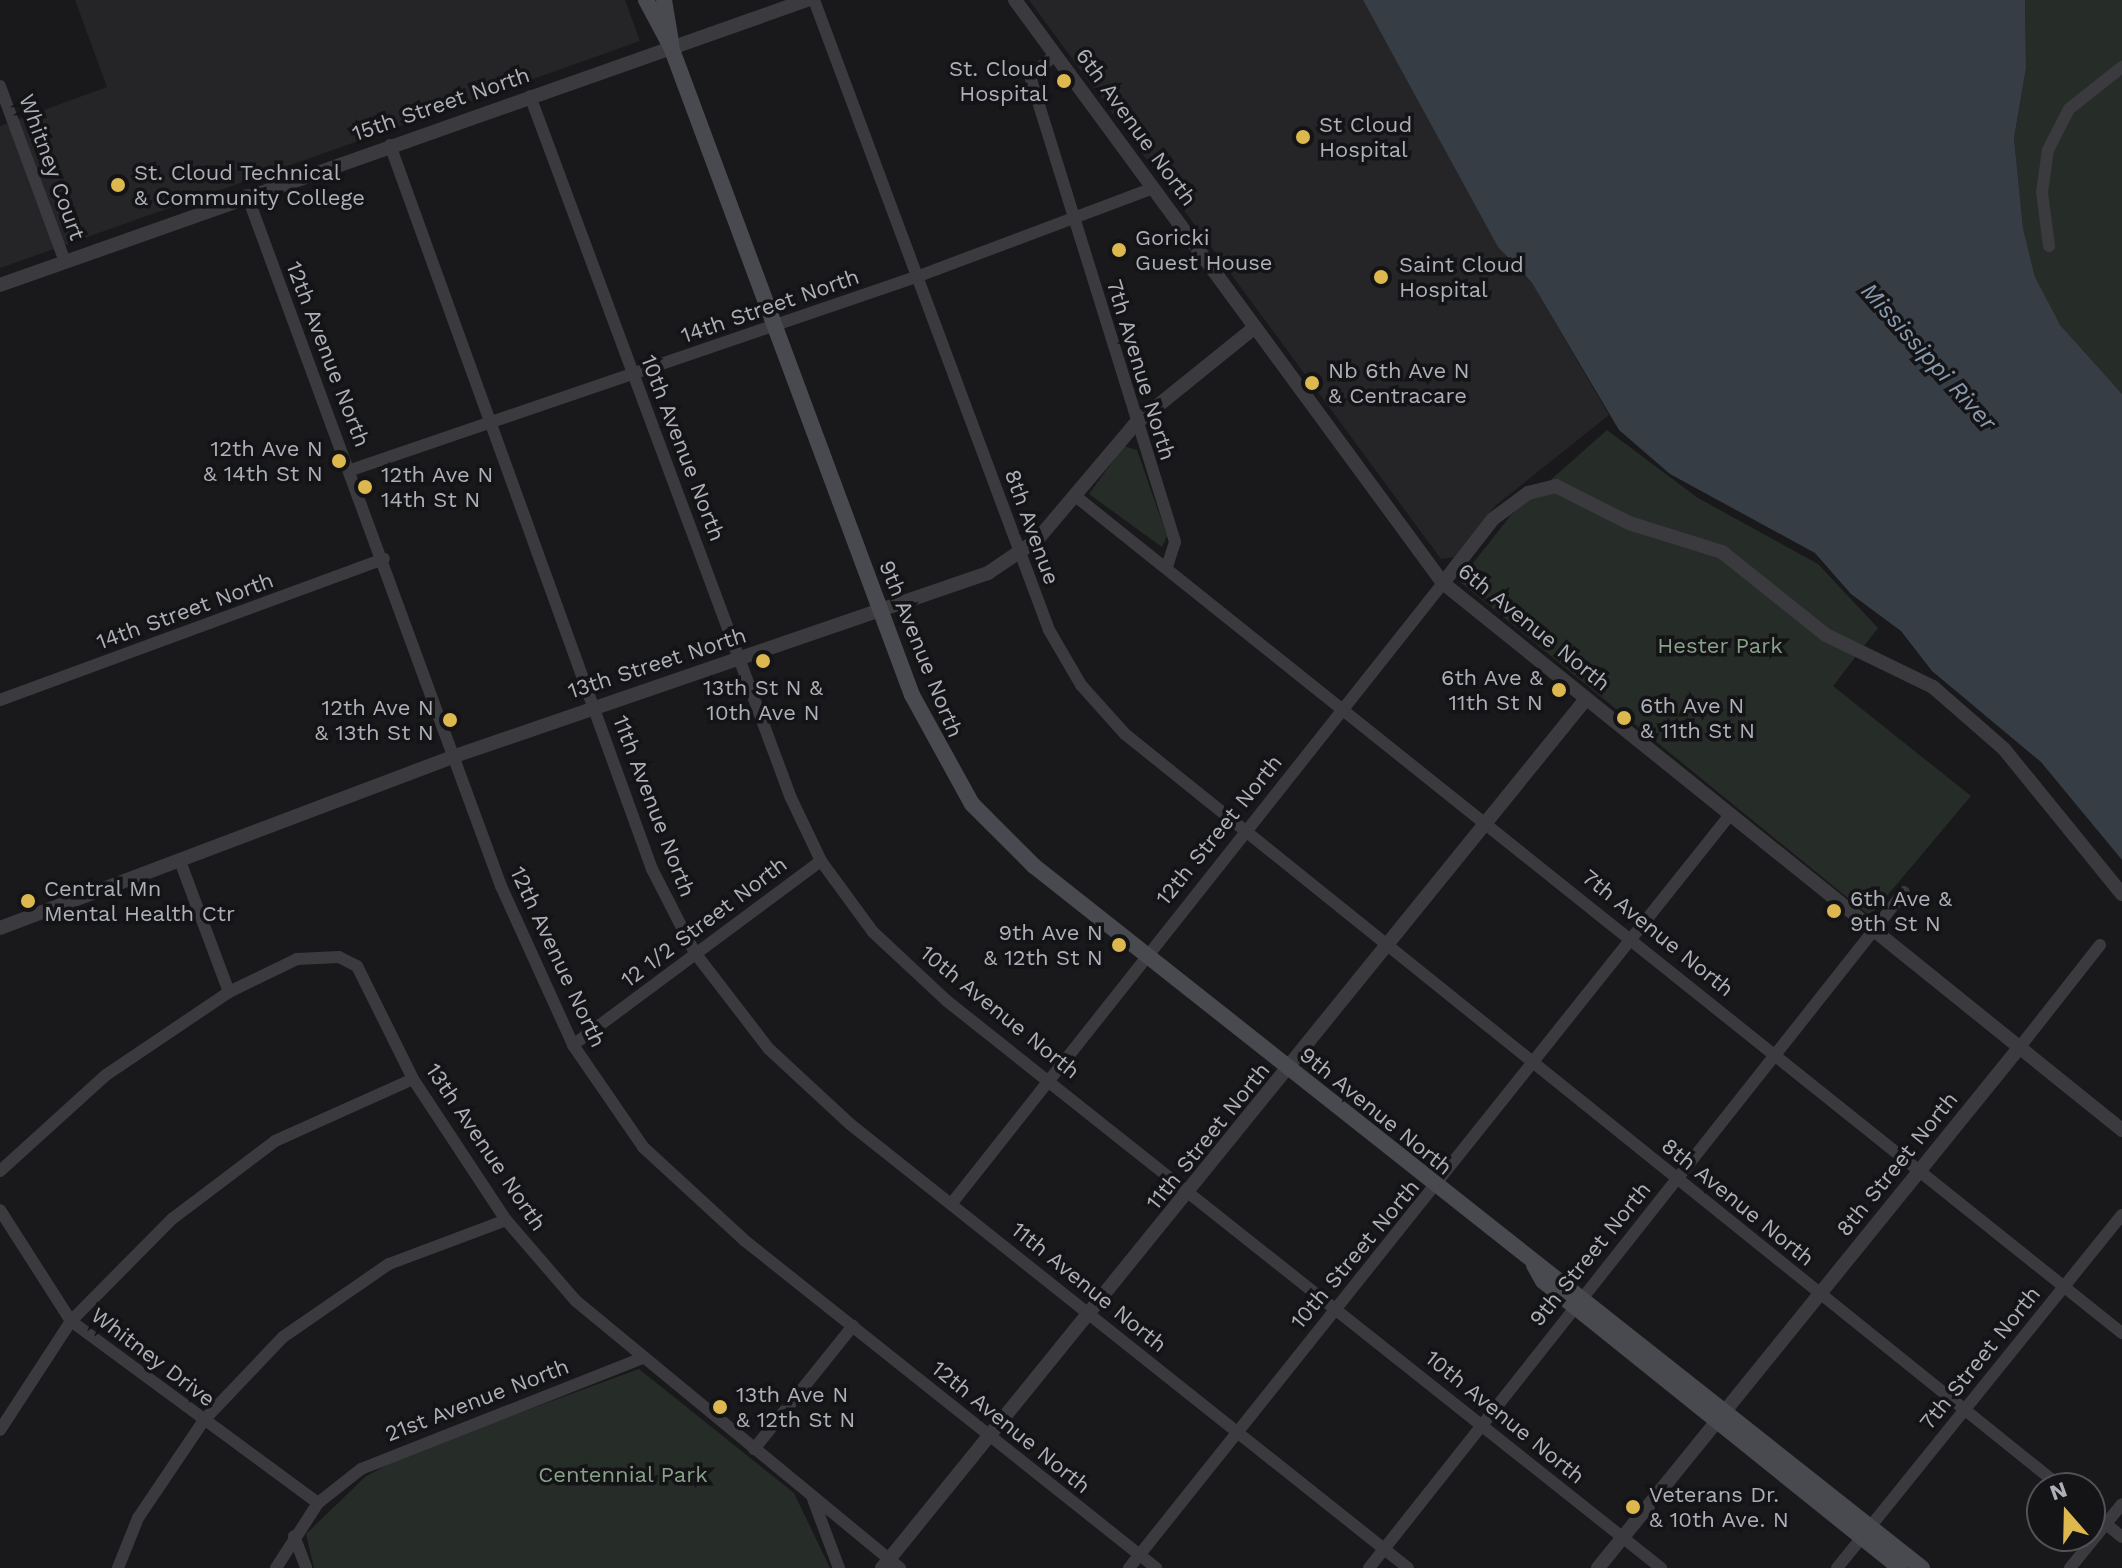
<!DOCTYPE html>
<style>
body{margin:0}
#map{position:relative;width:2122px;height:1568px;overflow:hidden;background:#19191b;font-family:"Work Sans",sans-serif}
div>[style]{position:absolute}
[style*='--x']{left:calc(var(--x)*1px);top:calc(var(--y)*1px);width:calc(var(--w)*1px);rotate:calc(var(--a)*1deg)}
.built>*{inset:0;background:#252528}
.green>*{inset:0;background:#262c27}
.water>*{inset:0;background:#363d44}
.minor>*{height:12px;margin:-6px;padding:0 6px;transform-origin:6px;border-radius:6px;background:#3b3b3f}
.tertiary>*{height:14px;margin:-7px;padding:0 7px;transform-origin:7px;border-radius:7px;background:#3b3b3f}
.secondary>*{height:16px;margin:-8px;padding:0 8px;transform-origin:8px;border-radius:8px;background:#494a4f}
.dots>*{width:22px;height:22px;translate:-50% -50%;box-sizing:border-box;border:4px solid #141416;border-radius:50%}
span{translate:-50% -50%;white-space:nowrap;text-align:center;line-height:1.15;-webkit-text-stroke:7px #141416;paint-order:stroke}
.poi-label{font-size:22px;color:#adb0b9}
.right{translate:-100% -50%;text-align:right}
.left{translate:0 -50%;text-align:left}
.street-label{font-size:22px;color:#adb0b9}
.park-label{font-size:22px;color:#87a18a}
.water-label{font-size:24px;color:#899aaf;font-style:italic}
.north{position:absolute;left:2026px;top:1472px;width:80px;height:80px;box-sizing:border-box;background:#141416;border:2px solid #515257;border-radius:50%;rotate:340deg;font-size:22px;font-weight:700;line-height:32px;text-align:center;color:#adb0b9}
.north::after{content:'';display:block;margin:auto;width:28px;height:36px;background:#ddb84f;clip-path:polygon(50% 0,100% 100%,50% 72%,0 100%)}
</style>
<div id="map">
<div class="built">
<i style="clip-path:polygon(75px 0,625px 0,640px 41px,0 268px,0 126px,107px 87px)"></i>
<i style="clip-path:polygon(1029px 0,1363px 0,1509px 262px,1532px 283px,1609px 415px,1495px 506px,1455px 557px,1441px 559px)"></i>
</div>
<div class="green">
<i style="clip-path:polygon(2025px 0,2122px 0,2122px 394px,2059px 325px,2035px 277px,2023px 228px,2014px 138px,2026px 68px)"></i>
<i style="clip-path:polygon(1607px 430px,1698px 498px,1818px 564px,1878px 628px,1833px 686px,1971px 796px,1870px 916px,1459px 581px,1511px 515px)"></i>
<i style="clip-path:polygon(1124px 446px,1137px 450px,1167px 536px,1162px 547px,1089px 494px)"></i>
<i style="clip-path:polygon(639px 1369px,794px 1493px,830px 1568px,314px 1568px,306px 1534px,365px 1477px,404px 1455px)"></i>
</div>
<div class="water">
<i style="clip-path:polygon(1363px 0,2025px 0,2026px 68px,2014px 138px,2023px 228px,2035px 277px,2060px 325px,2122px 394px,2122px 860px,2041px 762px,1932px 671px,1901px 631px,1851px 594px,1815px 553px,1670px 474px,1619px 430px,1532px 283px,1498px 247px)"></i>
</div>
<div class="minor">
<i style="--x:814;--y:0;--w:672;--a:69.54"></i>
<i style="--x:1049;--y:630;--w:64;--a:59.8"></i>
<i style="--x:1081;--y:685;--w:66;--a:48.1"></i>
<i style="--x:1125;--y:734;--w:1203;--a:38.82"></i>
<i style="--x:1055;--y:55;--w:33;--a:140"></i>
<i style="--x:1030;--y:76;--w:488;--a:72.7"></i>
<i style="--x:1175;--y:542;--w:28;--a:108"></i>
<i style="--x:0;--y:86;--w:188;--a:69.7"></i>
<i style="--x:530;--y:96;--w:749;--a:69.61"></i>
<i style="--x:791;--y:798;--w:70;--a:64.5"></i>
<i style="--x:821;--y:861;--w:88;--a:53.8"></i>
<i style="--x:873;--y:932;--w:101;--a:43"></i>
<i style="--x:947;--y:1001;--w:912;--a:38.45"></i>
<i style="--x:390;--y:145;--w:770;--a:70.11"></i>
<i style="--x:652;--y:869;--w:94;--a:62.9"></i>
<i style="--x:695;--y:953;--w:121;--a:52.4"></i>
<i style="--x:769;--y:1049;--w:110;--a:42.8"></i>
<i style="--x:850;--y:1124;--w:713;--a:38.51"></i>
<i style="--x:247;--y:195;--w:736;--a:69.82"></i>
<i style="--x:501;--y:886;--w:175;--a:65.6"></i>
<i style="--x:573;--y:1045;--w:124;--a:55.5"></i>
<i style="--x:643;--y:1147;--w:137;--a:42.6"></i>
<i style="--x:744;--y:1240;--w:527;--a:38.52"></i>
<i style="--x:2049;--y:246;--w:54;--a:-97.4"></i>
<i style="--x:2042;--y:192;--w:42;--a:-81.9"></i>
<i style="--x:2048;--y:150;--w:46;--a:-62.9"></i>
<i style="--x:2069;--y:109;--w:68;--a:-38.4"></i>
<i style="--x:351;--y:470;--w:600;--a:-18.86"></i>
<i style="--x:919;--y:276;--w:250;--a:-20.6"></i>
<i style="--x:1074;--y:495;--w:1342;--a:38.65"></i>
<i style="--x:0;--y:700;--w:409;--a:-20.2"></i>
<i style="--x:180;--y:861;--w:140;--a:69.5"></i>
<i style="--x:229;--y:992;--w:76;--a:-25.9"></i>
<i style="--x:297;--y:959;--w:42;--a:-2.7"></i>
<i style="--x:339;--y:957;--w:20;--a:27"></i>
<i style="--x:357;--y:966;--w:126;--a:63.6"></i>
<i style="--x:413;--y:1079;--w:169;--a:56.6"></i>
<i style="--x:506;--y:1220;--w:107;--a:49.2"></i>
<i style="--x:576;--y:1301;--w:420;--a:39.5"></i>
<i style="--x:573;--y:1045;--w:309;--a:-36.6"></i>
<i style="--x:2019;--y:1048;--w:131;--a:-51.8"></i>
<i style="--x:0;--y:1171;--w:143;--a:-42.2"></i>
<i style="--x:106;--y:1075;--w:148;--a:-34"></i>
<i style="--x:952;--y:1203;--w:791;--a:-51.62"></i>
<i style="--x:0;--y:1210;--w:132;--a:57.4"></i>
<i style="--x:71;--y:1321;--w:307;--a:36.4"></i>
<i style="--x:0;--y:1430;--w:130;--a:-56.9"></i>
<i style="--x:71;--y:1321;--w:144;--a:-45.3"></i>
<i style="--x:172;--y:1219;--w:129;--a:-37.1"></i>
<i style="--x:275;--y:1141;--w:151;--a:-24.2"></i>
<i style="--x:754;--y:1449;--w:158;--a:-51.2"></i>
<i style="--x:813;--y:1499;--w:74;--a:69.4"></i>
<i style="--x:2090;--y:1511;--w:41;--a:39.1"></i>
<i style="--x:1870;--y:1527;--w:401;--a:-51.1"></i>
<i style="--x:294;--y:1536;--w:34;--a:69"></i>
<i style="--x:118;--y:1568;--w:54;--a:-68.2"></i>
<i style="--x:138;--y:1518;--w:118;--a:-56"></i>
<i style="--x:204;--y:1420;--w:115;--a:-46.4"></i>
<i style="--x:283;--y:1337;--w:129;--a:-34.6"></i>
<i style="--x:389;--y:1264;--w:125;--a:-20.6"></i>
<i style="--x:276;--y:1568;--w:77;--a:-57.1"></i>
<i style="--x:318;--y:1503;--w:55;--a:-38.3"></i>
<i style="--x:361;--y:1469;--w:303;--a:-21.5"></i>
<i style="--x:1129;--y:1568;--w:963;--a:-51.41"></i>
<i style="--x:1369;--y:1568;--w:862;--a:-51.64"></i>
<i style="--x:1837;--y:1568;--w:40;--a:-51"></i>
<i style="--x:2070;--y:1568;--w:82;--a:-50.9"></i>
</div>
<div class="tertiary">
<i style="--x:1015;--y:0;--w:723;--a:53.72"></i>
<i style="--x:1443;--y:583;--w:872;--a:38.85"></i>
<i style="--x:0;--y:285;--w:856;--a:-19.45"></i>
<i style="--x:1443;--y:583;--w:81;--a:-52"></i>
<i style="--x:1493;--y:519;--w:44;--a:-36.6"></i>
<i style="--x:1528;--y:493;--w:29;--a:-14"></i>
<i style="--x:1556;--y:486;--w:82;--a:26.9"></i>
<i style="--x:1629;--y:523;--w:97;--a:17.3"></i>
<i style="--x:1722;--y:552;--w:133;--a:38.6"></i>
<i style="--x:1826;--y:635;--w:119;--a:25.9"></i>
<i style="--x:1933;--y:687;--w:94;--a:41.1"></i>
<i style="--x:2004;--y:749;--w:187;--a:50.9"></i>
<i style="--x:0;--y:928;--w:486;--a:-20.7"></i>
<i style="--x:455;--y:756;--w:564;--a:-18.95"></i>
<i style="--x:988;--y:573;--w:59;--a:-34"></i>
<i style="--x:1037;--y:540;--w:152;--a:-49.8"></i>
<i style="--x:1135;--y:424;--w:153;--a:-38.9"></i>
<i style="--x:882;--y:1568;--w:1118;--a:-50.99"></i>
<i style="--x:1598;--y:1568;--w:669;--a:-51.01"></i>
</div>
<div class="secondary">
<i style="--x:646;--y:0;--w:53;--a:62"></i>
<i style="--x:671;--y:47;--w:691;--a:69.6"></i>
<i style="--x:912;--y:695;--w:124;--a:61.2"></i>
<i style="--x:972;--y:804;--w:88;--a:45"></i>
<i style="--x:1034;--y:866;--w:1132;--a:38.33"></i>
<i style="--x:664;--y:0;--w:43;--a:80.5"></i>
<i style="--x:1534;--y:1265;--w:18;--a:61"></i>
<i style="--x:1543;--y:1281;--w:458;--a:38.8"></i>
</div>
<div class="dots">
<i style="left:1064px;top:81px;background:#ddb84f"></i>
<i style="left:1303px;top:137px;background:#ddb84f"></i>
<i style="left:118px;top:185px;background:#ddb84f"></i>
<i style="left:1119px;top:250px;background:#ddb84f"></i>
<i style="left:1381px;top:277px;background:#ddb84f"></i>
<i style="left:1312px;top:383px;background:#ddb84f"></i>
<i style="left:339px;top:461px;background:#ddb84f"></i>
<i style="left:365px;top:487px;background:#ddb84f"></i>
<i style="left:763px;top:661px;background:#ddb84f"></i>
<i style="left:1559px;top:690px;background:#ddb84f"></i>
<i style="left:1624px;top:718px;background:#ddb84f"></i>
<i style="left:450px;top:720px;background:#ddb84f"></i>
<i style="left:28px;top:901px;background:#ddb84f"></i>
<i style="left:1834px;top:911px;background:#ddb84f"></i>
<i style="left:1119px;top:945px;background:#ddb84f"></i>
<i style="left:720px;top:1407px;background:#ddb84f"></i>
<i style="left:1633px;top:1507px;background:#ddb84f"></i>
</div>
<div class="poi-label">
<span class="right" style="left:1048px;top:81px">St. Cloud<br>Hospital</span>
<span class="left" style="left:1319px;top:137px">St Cloud<br>Hospital</span>
<span class="left" style="left:134px;top:185px">St. Cloud Technical<br>&amp; Community College</span>
<span class="left" style="left:1135px;top:250px">Goricki<br>Guest House</span>
<span class="left" style="left:1399px;top:277px">Saint Cloud<br>Hospital</span>
<span class="left" style="left:1328px;top:383px">Nb 6th Ave N<br>&amp; Centracare</span>
<span class="right" style="left:323px;top:461px">12th Ave N<br>&amp; 14th St N</span>
<span class="left" style="left:381px;top:487px">12th Ave N<br>14th St N</span>
<span class="right" style="left:1543px;top:690px">6th Ave &amp;<br>11th St N</span>
<span style="left:763px;top:700px">13th St N &amp;<br>10th Ave N</span>
<span class="left" style="left:1640px;top:718px">6th Ave N<br>&amp; 11th St N</span>
<span class="right" style="left:434px;top:720px">12th Ave N<br>&amp; 13th St N</span>
<span class="left" style="left:44px;top:901px">Central Mn<br>Mental Health Ctr</span>
<span class="left" style="left:1850px;top:911px">6th Ave &amp;<br>9th St N</span>
<span class="right" style="left:1103px;top:945px">9th Ave N<br>&amp; 12th St N</span>
<span class="left" style="left:736px;top:1407px">13th Ave N<br>&amp; 12th St N</span>
<span class="left" style="left:1649px;top:1507px">Veterans Dr.<br>&amp; 10th Ave. N</span>
</div>
<div class="street-label">
<span style="left:441px;top:104px;rotate:-19deg">15th Street North</span>
<span style="left:1136px;top:127px;rotate:54deg">6th Avenue North</span>
<span style="left:52px;top:167px;rotate:70deg">Whitney Court</span>
<span style="left:770px;top:306px;rotate:-19deg">14th Street North</span>
<span style="left:328px;top:354px;rotate:69deg">12th Avenue North</span>
<span style="left:1141px;top:370px;rotate:73deg">7th Avenue North</span>
<span style="left:683px;top:448px;rotate:69deg">10th Avenue North</span>
<span style="left:1032px;top:527px;rotate:70deg">8th Avenue</span>
<span style="left:185px;top:611px;rotate:-20deg">14th Street North</span>
<span style="left:1534px;top:627px;rotate:39deg">6th Avenue North</span>
<span style="left:921px;top:649px;rotate:68deg">9th Avenue North</span>
<span style="left:657px;top:663px;rotate:-18deg">13th Street North</span>
<span style="left:654px;top:806px;rotate:69deg">11th Avenue North</span>
<span style="left:1219px;top:830px;rotate:-51deg">12th Street North</span>
<span style="left:704px;top:922px;rotate:-37deg">12 1/2 Street North</span>
<span style="left:1658px;top:933px;rotate:39deg">7th Avenue North</span>
<span style="left:558px;top:957px;rotate:65deg">12th Avenue North</span>
<span style="left:1000px;top:1012px;rotate:39deg">10th Avenue North</span>
<span style="left:1376px;top:1111px;rotate:39deg">9th Avenue North</span>
<span style="left:1208px;top:1136px;rotate:-51deg">11th Street North</span>
<span style="left:486px;top:1147px;rotate:56deg">13th Avenue North</span>
<span style="left:1897px;top:1164px;rotate:-51deg">8th Street North</span>
<span style="left:1738px;top:1202px;rotate:39deg">8th Avenue North</span>
<span style="left:1355px;top:1254px;rotate:-50deg">10th Street North</span>
<span style="left:1590px;top:1254px;rotate:-51deg">9th Street North</span>
<span style="left:1089px;top:1287px;rotate:39deg">11th Avenue North</span>
<span style="left:153px;top:1357px;rotate:37deg">Whitney Drive</span>
<span style="left:1980px;top:1358px;rotate:-51deg">7th Street North</span>
<span style="left:477px;top:1400px;rotate:-21deg">21st Avenue North</span>
<span style="left:1505px;top:1417px;rotate:39deg">10th Avenue North</span>
<span style="left:1011px;top:1427px;rotate:39deg">12th Avenue North</span>
</div>
<div class="park-label">
<span style="left:1720px;top:646px">Hester Park</span>
<span style="left:623px;top:1475px">Centennial Park</span>
</div>
<div class="water-label">
<span style="left:1928px;top:357px;rotate:48deg">Mississippi River</span>
</div>
<div class="north">N</div>
</div>
